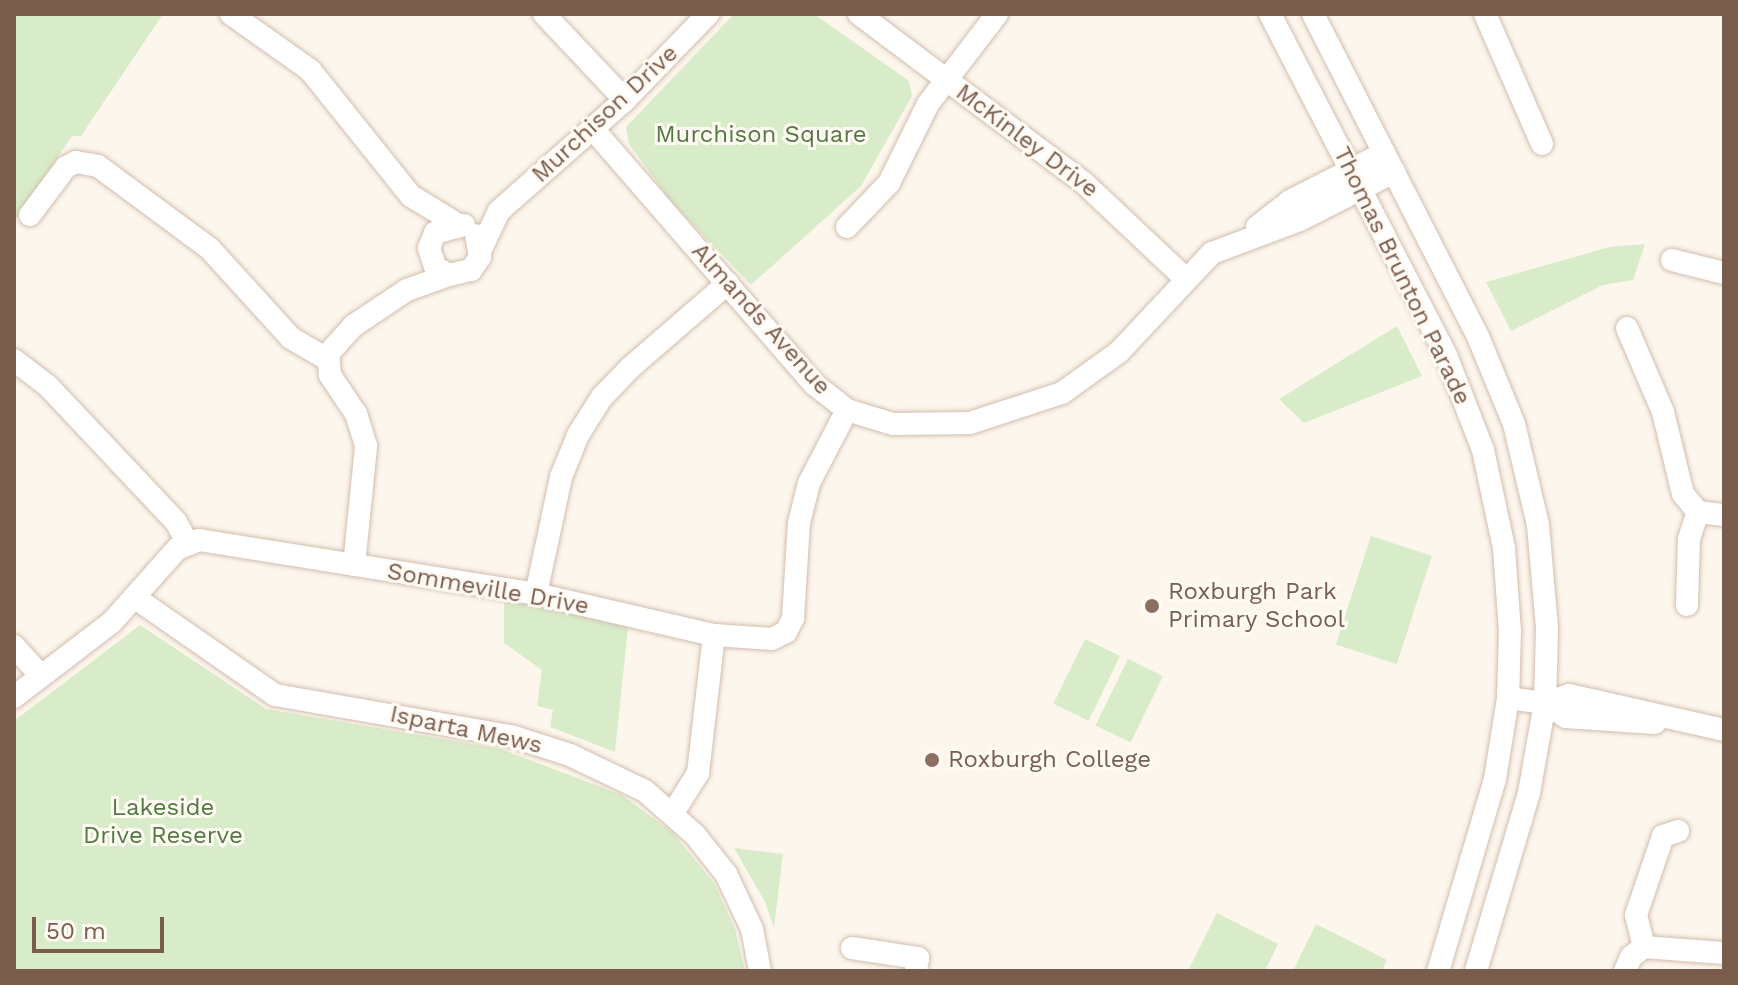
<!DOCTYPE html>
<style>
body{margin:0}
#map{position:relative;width:1738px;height:985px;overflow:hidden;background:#fdf6ec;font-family:"Work Sans",sans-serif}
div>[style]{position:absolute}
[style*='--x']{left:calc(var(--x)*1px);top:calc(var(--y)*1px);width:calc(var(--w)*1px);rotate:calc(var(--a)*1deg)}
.green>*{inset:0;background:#d8ecc9;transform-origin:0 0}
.roads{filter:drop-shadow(0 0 2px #d1beb0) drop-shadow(0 0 2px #d1beb0)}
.minor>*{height:22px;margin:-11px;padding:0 11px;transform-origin:11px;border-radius:11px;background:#fff}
.dots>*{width:22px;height:22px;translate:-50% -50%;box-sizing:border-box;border:4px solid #fffaf3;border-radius:50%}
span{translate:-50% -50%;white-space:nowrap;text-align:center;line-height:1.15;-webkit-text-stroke:6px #fffaf3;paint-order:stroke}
.street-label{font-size:24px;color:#7a5c4d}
.park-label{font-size:24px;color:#537a41}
.education-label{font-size:24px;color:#785e54}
.left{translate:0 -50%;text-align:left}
.frame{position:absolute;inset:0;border:16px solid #7a5c4d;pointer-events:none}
.scale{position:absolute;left:32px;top:917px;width:132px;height:36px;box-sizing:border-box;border:4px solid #7a5c4d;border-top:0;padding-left:10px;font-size:24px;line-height:28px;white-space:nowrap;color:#7a5c4d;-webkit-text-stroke:6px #fffaf3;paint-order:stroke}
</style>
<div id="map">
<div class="green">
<i style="clip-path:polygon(15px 14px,163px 14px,81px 136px,72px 136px,14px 221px)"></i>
<i style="clip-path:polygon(734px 14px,814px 14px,909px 81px,912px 96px,861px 186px,751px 285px,669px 199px,629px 144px,626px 127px)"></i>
<i style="clip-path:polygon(1645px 244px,1633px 280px,1603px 285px,1511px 331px,1486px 282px,1610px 247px)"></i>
<i style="clip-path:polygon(1397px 326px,1422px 376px,1304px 423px,1279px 399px)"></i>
<i style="left:1371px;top:536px;width:64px;height:114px;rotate:18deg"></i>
<i style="clip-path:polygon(504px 598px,628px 627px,615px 752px,550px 727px,553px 710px,537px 706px,542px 670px,504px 643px)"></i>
<i style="clip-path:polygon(140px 625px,266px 709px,501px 749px,622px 795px,673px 833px,714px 883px,735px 929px,745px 971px,14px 971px,14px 721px)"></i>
<i style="left:1085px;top:639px;width:39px;height:72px;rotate:26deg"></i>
<i style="left:1128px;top:659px;width:39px;height:74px;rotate:26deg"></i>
<i style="clip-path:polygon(734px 848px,783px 854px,774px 928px,765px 902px)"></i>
<i style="clip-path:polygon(1217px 913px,1278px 944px,1265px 971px,1188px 971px)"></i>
<i style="clip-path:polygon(1316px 924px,1387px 960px,1382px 971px,1293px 971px)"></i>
</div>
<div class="roads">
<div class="minor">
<i style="--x:231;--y:14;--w:97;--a:35.3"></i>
<i style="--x:310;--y:70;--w:161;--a:51.3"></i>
<i style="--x:411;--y:196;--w:54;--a:31.3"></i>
<i style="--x:544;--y:14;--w:118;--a:46.7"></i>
<i style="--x:859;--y:14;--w:281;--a:36.9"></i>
<i style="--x:1084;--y:183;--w:140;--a:43.3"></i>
<i style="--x:1270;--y:14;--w:384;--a:62.7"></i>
<i style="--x:1446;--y:355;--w:102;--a:68.7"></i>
<i style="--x:1483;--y:450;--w:100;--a:77.9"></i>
<i style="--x:1504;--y:548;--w:83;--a:85.9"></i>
<i style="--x:1510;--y:631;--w:67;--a:91.7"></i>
<i style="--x:1508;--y:698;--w:82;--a:99.1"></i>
<i style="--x:1495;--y:779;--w:200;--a:106.5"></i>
<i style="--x:1313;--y:14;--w:365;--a:62.9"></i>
<i style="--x:1479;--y:339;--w:92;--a:67.6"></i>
<i style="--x:1514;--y:424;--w:104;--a:76.6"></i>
<i style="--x:1538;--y:525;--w:103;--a:85"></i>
<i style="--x:1547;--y:628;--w:75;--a:91.5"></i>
<i style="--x:1545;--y:703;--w:91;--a:100.1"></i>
<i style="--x:1529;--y:793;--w:186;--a:106.6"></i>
<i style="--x:1485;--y:14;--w:142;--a:66.3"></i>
<i style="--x:593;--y:129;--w:337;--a:49.1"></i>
<i style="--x:814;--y:384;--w:42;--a:38.2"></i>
<i style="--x:847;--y:410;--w:48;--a:16.9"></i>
<i style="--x:893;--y:424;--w:77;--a:-0.7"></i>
<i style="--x:970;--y:423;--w:97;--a:-18.1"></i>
<i style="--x:1062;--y:393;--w:70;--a:-35.7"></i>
<i style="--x:1119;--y:352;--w:136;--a:-46.8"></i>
<i style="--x:1212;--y:253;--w:94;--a:-20.6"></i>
<i style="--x:1300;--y:220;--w:106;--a:-27.1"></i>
<i style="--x:30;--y:215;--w:60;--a:-53.1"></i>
<i style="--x:66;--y:167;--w:11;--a:-27"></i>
<i style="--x:76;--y:162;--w:22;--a:10"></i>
<i style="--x:98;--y:166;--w:139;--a:36.5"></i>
<i style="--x:210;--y:249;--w:120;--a:47.7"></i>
<i style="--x:291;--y:338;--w:42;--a:30.3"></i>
<i style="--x:464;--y:225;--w:30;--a:165"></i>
<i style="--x:435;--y:233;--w:16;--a:112"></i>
<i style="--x:429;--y:248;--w:20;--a:72"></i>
<i style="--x:435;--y:267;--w:16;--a:30"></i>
<i style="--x:449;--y:275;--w:23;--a:-13"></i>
<i style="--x:471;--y:270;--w:16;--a:-55"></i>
<i style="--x:480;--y:257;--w:22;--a:-100"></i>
<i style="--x:847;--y:227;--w:61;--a:-46.3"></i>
<i style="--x:889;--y:183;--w:88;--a:-63.7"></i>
<i style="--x:928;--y:104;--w:113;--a:-52.5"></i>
<i style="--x:1257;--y:227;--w:42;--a:-38.2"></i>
<i style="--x:1290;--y:201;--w:106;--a:-27.1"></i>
<i style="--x:481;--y:249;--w:42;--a:-64.7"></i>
<i style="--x:499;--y:211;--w:168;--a:-41.4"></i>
<i style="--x:625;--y:100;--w:120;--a:-46"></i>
<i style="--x:1672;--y:260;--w:54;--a:14"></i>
<i style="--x:1627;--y:328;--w:91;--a:66.8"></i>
<i style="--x:1663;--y:412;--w:84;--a:76.3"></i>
<i style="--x:1683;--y:494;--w:23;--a:50"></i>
<i style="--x:1698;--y:512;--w:26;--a:7"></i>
<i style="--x:14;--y:360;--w:43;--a:37.4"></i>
<i style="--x:48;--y:386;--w:187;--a:46.7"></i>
<i style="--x:176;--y:522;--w:23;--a:61"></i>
<i style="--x:354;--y:565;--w:120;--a:-84.2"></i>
<i style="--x:366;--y:446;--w:34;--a:-107"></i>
<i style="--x:356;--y:414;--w:47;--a:-123.7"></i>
<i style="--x:330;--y:375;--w:21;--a:-95"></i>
<i style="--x:328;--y:354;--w:38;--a:-48"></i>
<i style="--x:353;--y:326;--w:65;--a:-33.7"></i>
<i style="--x:407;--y:290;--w:45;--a:-19.7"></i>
<i style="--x:536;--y:594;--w:120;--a:-77.9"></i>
<i style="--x:561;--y:477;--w:45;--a:-68"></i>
<i style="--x:578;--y:435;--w:45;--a:-57.7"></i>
<i style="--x:602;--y:397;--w:42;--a:-46"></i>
<i style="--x:631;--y:367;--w:128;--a:-40.9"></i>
<i style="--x:137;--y:599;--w:168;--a:34.8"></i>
<i style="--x:275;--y:695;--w:240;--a:9.9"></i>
<i style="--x:511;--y:736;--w:62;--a:17.9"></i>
<i style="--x:570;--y:755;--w:83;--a:25.6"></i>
<i style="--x:645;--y:791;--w:67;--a:41.3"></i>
<i style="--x:695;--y:835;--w:50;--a:51.5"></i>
<i style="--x:726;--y:874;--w:61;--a:64.7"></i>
<i style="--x:752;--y:929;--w:43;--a:79.2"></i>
<i style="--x:1687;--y:605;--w:66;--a:-88.3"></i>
<i style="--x:1689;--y:539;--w:28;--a:-72"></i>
<i style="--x:14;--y:646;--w:40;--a:48"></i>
<i style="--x:14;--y:697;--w:123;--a:-37.4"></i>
<i style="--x:112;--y:622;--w:98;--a:-48.3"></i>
<i style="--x:177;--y:549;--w:24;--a:-22"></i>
<i style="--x:199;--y:540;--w:341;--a:9.1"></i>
<i style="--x:536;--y:594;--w:183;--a:13"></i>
<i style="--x:714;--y:635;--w:58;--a:3.9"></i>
<i style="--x:772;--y:639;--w:16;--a:-27"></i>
<i style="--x:786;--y:632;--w:16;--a:-63"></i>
<i style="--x:793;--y:618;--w:95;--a:-86.4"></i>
<i style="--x:799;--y:523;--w:41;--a:-76"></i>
<i style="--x:809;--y:483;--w:82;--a:-62.5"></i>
<i style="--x:1508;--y:698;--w:37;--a:8"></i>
<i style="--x:1545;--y:703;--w:25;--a:-18"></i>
<i style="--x:1569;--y:695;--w:159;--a:12.7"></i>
<i style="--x:1545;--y:703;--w:25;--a:34"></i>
<i style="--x:1566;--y:717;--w:89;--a:3.9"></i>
<i style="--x:673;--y:813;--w:47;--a:-58"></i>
<i style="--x:698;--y:773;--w:139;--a:-83.4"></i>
<i style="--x:1644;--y:947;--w:33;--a:-104"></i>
<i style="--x:1636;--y:915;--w:83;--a:-71.1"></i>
<i style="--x:1663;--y:836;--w:16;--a:-18"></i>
<i style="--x:852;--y:948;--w:67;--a:8.6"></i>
<i style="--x:918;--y:958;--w:13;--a:99"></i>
<i style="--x:1625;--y:971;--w:15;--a:-67"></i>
<i style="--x:1631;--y:957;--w:16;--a:-38"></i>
<i style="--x:1644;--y:947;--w:80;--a:4.3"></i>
</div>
</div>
<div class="dots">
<i style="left:1152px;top:606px;background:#8d6e63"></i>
<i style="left:932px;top:760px;background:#8d6e63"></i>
</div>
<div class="street-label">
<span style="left:605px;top:114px;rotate:-43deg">Murchison Drive</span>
<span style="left:1027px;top:141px;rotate:37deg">McKinley Drive</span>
<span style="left:1402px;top:276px;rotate:64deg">Thomas Brunton Parade</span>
<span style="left:761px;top:319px;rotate:48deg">Almands Avenue</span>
<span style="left:488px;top:589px;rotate:10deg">Sommeville Drive</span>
<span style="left:466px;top:730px;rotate:12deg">Isparta Mews</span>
</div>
<div class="park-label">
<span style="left:761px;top:135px">Murchison Square</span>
<span style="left:163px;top:822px">Lakeside<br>Drive Reserve</span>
</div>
<div class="education-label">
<span class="left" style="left:1168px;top:606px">Roxburgh Park<br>Primary School</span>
<span class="left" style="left:948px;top:760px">Roxburgh College</span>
</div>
<div class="frame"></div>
<div class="scale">50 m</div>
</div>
